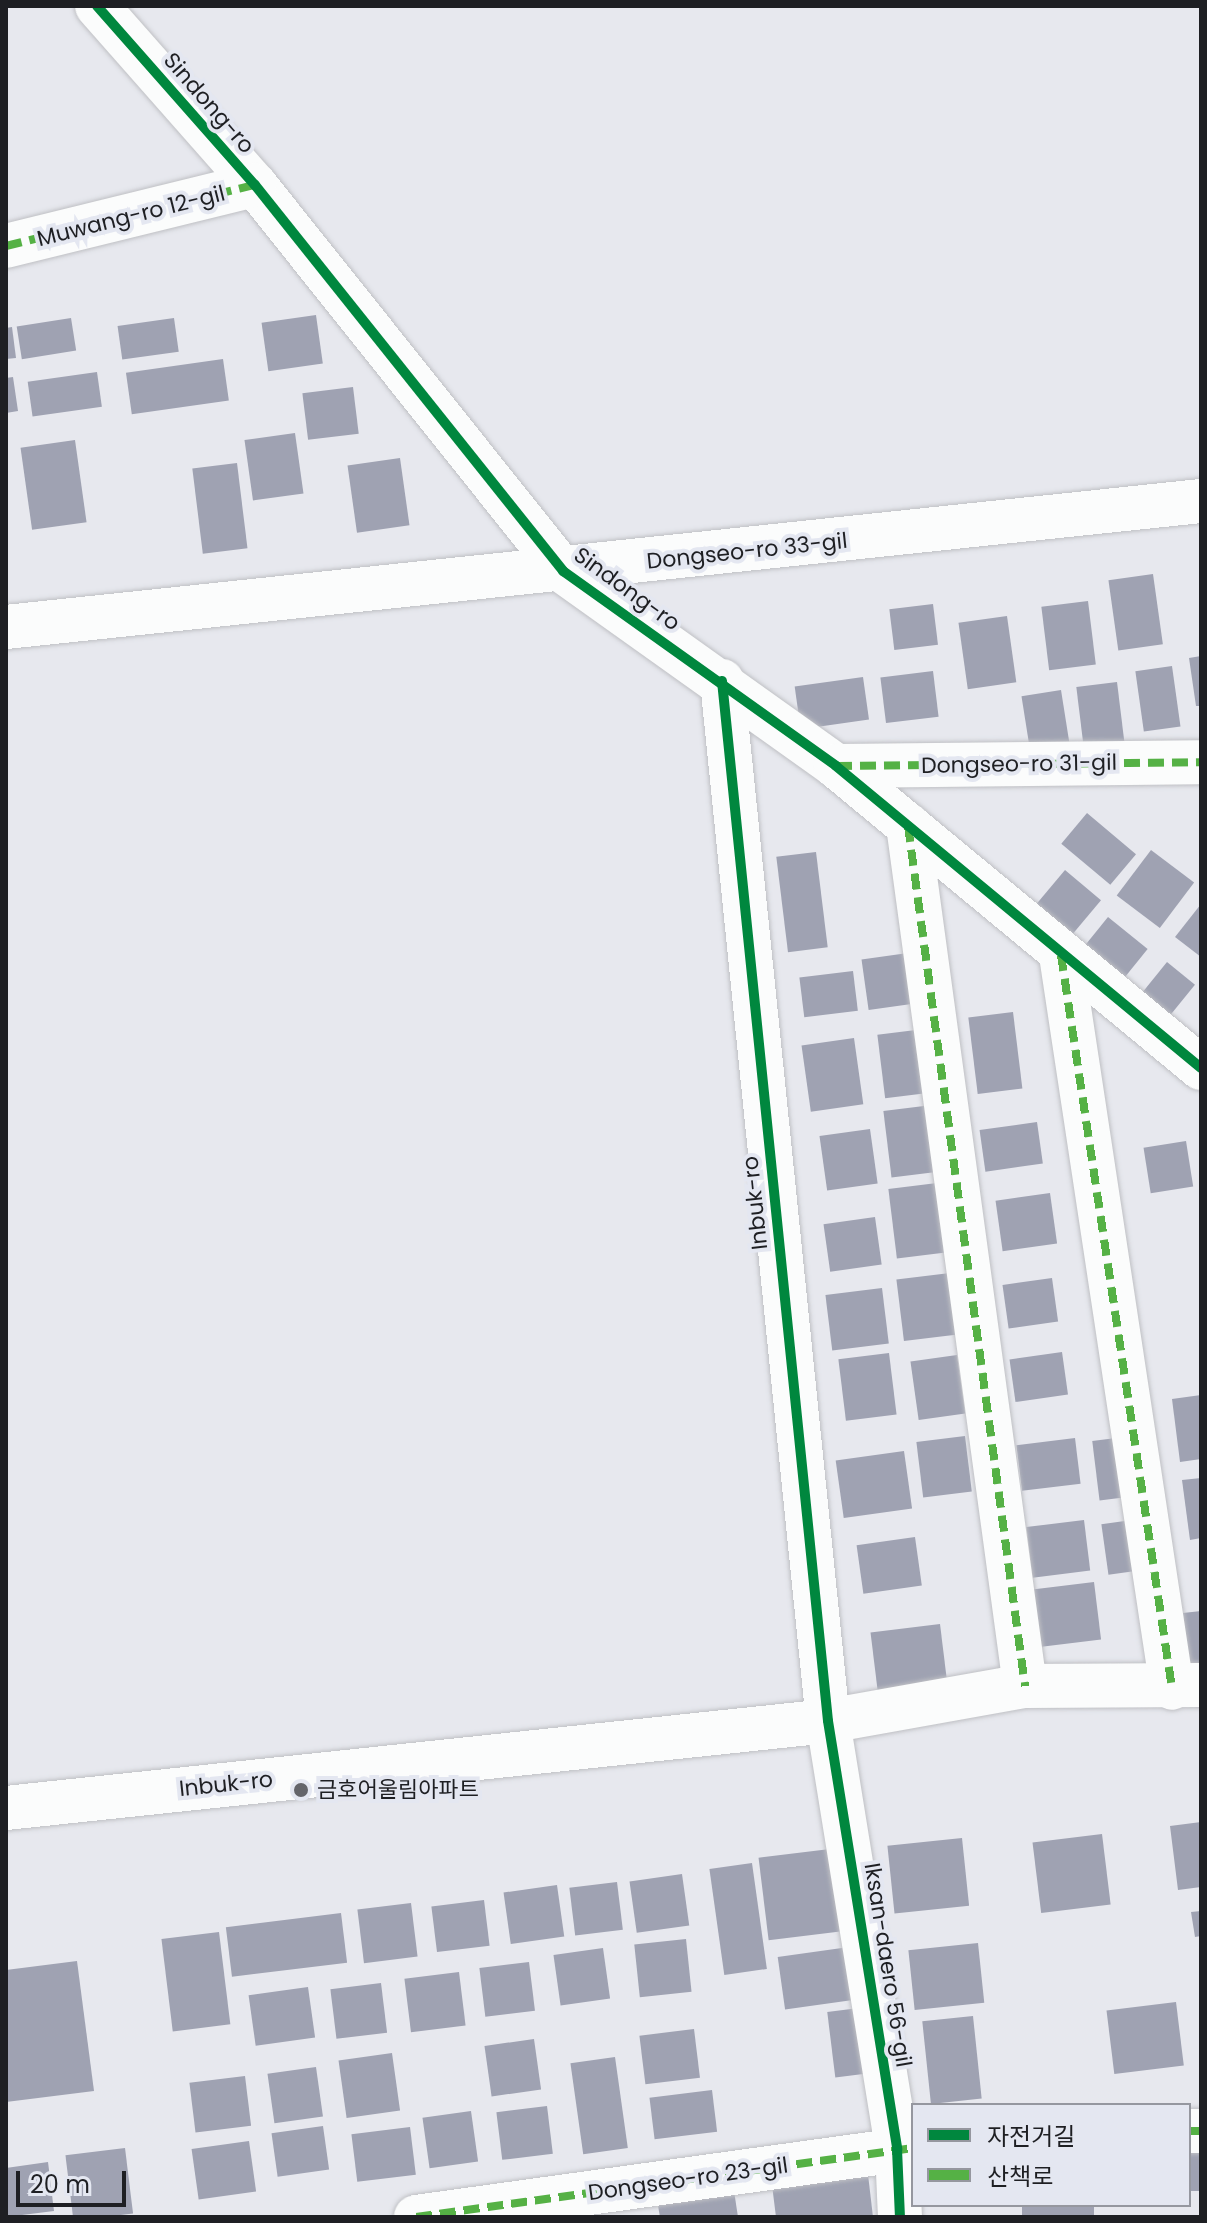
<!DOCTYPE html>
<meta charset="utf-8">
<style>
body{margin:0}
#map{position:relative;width:1207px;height:2223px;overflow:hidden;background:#e7e8ee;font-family:Poppins,"Noto Sans KR",sans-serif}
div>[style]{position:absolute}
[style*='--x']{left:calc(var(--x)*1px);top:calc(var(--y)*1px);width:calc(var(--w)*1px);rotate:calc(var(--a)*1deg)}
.building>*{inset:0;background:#9fa2b2;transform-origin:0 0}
.roads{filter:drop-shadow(0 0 2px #bfc0c4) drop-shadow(0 0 2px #bfc0c4)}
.minor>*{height:44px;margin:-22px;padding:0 22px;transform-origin:22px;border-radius:22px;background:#fbfcfc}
.quiet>*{height:8px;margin-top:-4px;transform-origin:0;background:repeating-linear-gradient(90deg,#55b145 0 16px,transparent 0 24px)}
.cycleway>*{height:10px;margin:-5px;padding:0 5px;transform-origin:5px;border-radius:5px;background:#00873e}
.dots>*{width:22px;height:22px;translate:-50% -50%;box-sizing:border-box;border:4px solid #e4e7f1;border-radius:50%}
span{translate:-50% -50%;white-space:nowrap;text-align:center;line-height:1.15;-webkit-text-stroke:8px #e4e7f1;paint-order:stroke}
.street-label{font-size:22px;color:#1e1f23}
.poi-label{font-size:22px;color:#1e1f23}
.left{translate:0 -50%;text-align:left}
.frame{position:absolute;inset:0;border:8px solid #1e1f23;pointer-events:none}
.legend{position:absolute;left:911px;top:2103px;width:280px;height:104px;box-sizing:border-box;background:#e4e7f1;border:2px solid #95979f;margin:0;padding:10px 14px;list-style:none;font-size:24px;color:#1e1f23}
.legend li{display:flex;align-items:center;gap:16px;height:40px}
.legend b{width:40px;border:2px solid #95979f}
.scale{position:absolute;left:16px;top:2171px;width:110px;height:36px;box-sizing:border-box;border:4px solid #1e1f23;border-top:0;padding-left:10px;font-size:24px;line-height:28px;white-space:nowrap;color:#1e1f23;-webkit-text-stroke:6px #e4e7f1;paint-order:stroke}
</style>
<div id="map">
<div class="building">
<i style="left:316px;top:315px;width:49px;height:55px;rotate:82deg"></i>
<i style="left:71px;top:318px;width:33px;height:55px;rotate:81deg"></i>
<i style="left:174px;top:318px;width:34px;height:57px;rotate:82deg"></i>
<i style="clip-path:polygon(12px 327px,16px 358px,6px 359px,6px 328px)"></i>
<i style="left:223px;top:359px;width:42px;height:98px;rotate:82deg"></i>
<i style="left:97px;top:372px;width:35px;height:70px;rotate:82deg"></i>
<i style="clip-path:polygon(13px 377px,18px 411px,6px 413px,6px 378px)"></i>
<i style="left:353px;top:387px;width:47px;height:51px;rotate:83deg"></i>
<i style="left:295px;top:433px;width:61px;height:51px;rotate:82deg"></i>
<i style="left:75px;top:440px;width:83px;height:55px;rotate:82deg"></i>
<i style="left:400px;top:458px;width:68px;height:53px;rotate:82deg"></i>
<i style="left:237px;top:463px;width:86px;height:45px;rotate:83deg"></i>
<i style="left:1153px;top:574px;width:71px;height:45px;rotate:82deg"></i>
<i style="left:1088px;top:601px;width:64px;height:47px;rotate:83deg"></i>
<i style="left:933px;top:604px;width:41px;height:44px;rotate:83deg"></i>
<i style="left:1007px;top:616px;width:67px;height:49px;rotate:82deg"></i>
<i style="clip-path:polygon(1201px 656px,1201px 706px,1196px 706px,1189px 658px)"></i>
<i style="left:1172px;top:666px;width:61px;height:37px;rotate:82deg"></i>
<i style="left:933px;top:671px;width:46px;height:53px;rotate:83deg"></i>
<i style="left:863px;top:677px;width:43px;height:69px;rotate:82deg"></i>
<i style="left:1117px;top:682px;width:64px;height:41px;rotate:83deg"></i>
<i style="left:1061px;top:690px;width:59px;height:40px;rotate:81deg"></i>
<i style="left:1087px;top:813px;width:64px;height:40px;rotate:40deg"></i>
<i style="left:1151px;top:850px;width:54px;height:57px;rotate:37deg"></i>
<i style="left:816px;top:852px;width:96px;height:40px;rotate:83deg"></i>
<i style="left:1065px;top:870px;width:47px;height:63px;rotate:40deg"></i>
<i style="clip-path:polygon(1201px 904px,1201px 957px,1175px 937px)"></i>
<i style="left:1108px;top:917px;width:51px;height:53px;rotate:39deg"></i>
<i style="left:915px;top:952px;width:51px;height:54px;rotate:82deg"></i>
<i style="left:1167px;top:962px;width:36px;height:53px;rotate:39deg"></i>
<i style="left:853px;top:971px;width:40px;height:54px;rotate:83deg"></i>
<i style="left:1013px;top:1012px;width:77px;height:45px;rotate:83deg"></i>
<i style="left:924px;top:1029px;width:64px;height:47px;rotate:83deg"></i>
<i style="left:854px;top:1038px;width:67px;height:53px;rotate:82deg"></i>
<i style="left:932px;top:1105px;width:67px;height:49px;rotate:83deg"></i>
<i style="left:1037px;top:1122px;width:42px;height:58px;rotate:82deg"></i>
<i style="left:870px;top:1129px;width:55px;height:51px;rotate:82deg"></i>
<i style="left:1186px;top:1141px;width:46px;height:43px;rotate:81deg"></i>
<i style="left:937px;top:1183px;width:70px;height:49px;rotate:83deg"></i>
<i style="left:1050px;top:1193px;width:51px;height:55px;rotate:82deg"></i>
<i style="left:875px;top:1217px;width:48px;height:52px;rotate:82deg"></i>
<i style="left:950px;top:1273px;width:62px;height:54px;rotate:83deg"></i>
<i style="left:1052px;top:1278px;width:44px;height:50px;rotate:82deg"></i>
<i style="left:882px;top:1288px;width:56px;height:57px;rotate:83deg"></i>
<i style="left:1062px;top:1352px;width:43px;height:53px;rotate:82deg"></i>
<i style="left:889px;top:1353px;width:62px;height:51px;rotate:83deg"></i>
<i style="left:957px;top:1355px;width:59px;height:47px;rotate:82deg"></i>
<i style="clip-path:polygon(1201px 1395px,1201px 1459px,1180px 1462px,1172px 1399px)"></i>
<i style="left:965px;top:1436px;width:56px;height:49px;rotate:83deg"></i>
<i style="left:1124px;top:1437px;width:60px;height:32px;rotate:83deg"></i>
<i style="left:1075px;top:1438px;width:46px;height:59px;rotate:83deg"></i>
<i style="left:904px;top:1451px;width:58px;height:69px;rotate:82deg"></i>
<i style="clip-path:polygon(1201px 1478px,1201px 1538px,1190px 1540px,1182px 1480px)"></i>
<i style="left:1139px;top:1519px;width:51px;height:38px;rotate:82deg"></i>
<i style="left:1084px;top:1520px;width:51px;height:58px;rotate:83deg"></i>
<i style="left:915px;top:1537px;width:49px;height:59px;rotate:82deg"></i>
<i style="left:1094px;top:1582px;width:58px;height:62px;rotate:83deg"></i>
<i style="clip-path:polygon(1201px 1611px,1201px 1684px,1192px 1685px,1183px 1613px)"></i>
<i style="left:940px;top:1624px;width:71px;height:70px;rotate:83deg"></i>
<i style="clip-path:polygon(1201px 1822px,1201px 1887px,1178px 1890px,1170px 1826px)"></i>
<i style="left:1102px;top:1834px;width:71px;height:70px;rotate:83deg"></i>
<i style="left:962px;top:1838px;width:68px;height:75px;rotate:84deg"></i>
<i style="left:830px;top:1849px;width:83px;height:72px;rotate:83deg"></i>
<i style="left:752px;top:1863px;width:107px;height:43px;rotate:82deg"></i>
<i style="left:682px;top:1874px;width:52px;height:53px;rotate:82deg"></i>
<i style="left:617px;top:1882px;width:48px;height:48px;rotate:83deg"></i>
<i style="left:557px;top:1885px;width:52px;height:54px;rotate:82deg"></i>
<i style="left:484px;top:1900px;width:46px;height:53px;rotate:83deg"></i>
<i style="left:411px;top:1903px;width:54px;height:54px;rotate:83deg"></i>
<i style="clip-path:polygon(1201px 1911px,1201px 1936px,1195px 1937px,1191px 1912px)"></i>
<i style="left:341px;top:1913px;width:50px;height:116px;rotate:83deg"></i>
<i style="left:219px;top:1932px;width:93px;height:58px;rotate:83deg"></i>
<i style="left:686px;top:1939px;width:53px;height:52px;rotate:84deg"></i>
<i style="left:978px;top:1943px;width:60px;height:70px;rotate:84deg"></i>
<i style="left:849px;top:1947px;width:53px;height:72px;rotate:82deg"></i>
<i style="left:603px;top:1948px;width:51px;height:50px;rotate:82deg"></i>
<i style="clip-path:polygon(77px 1961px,94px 2091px,6px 2102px,6px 1970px)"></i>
<i style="left:529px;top:1962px;width:49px;height:50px;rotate:83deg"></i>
<i style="left:459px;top:1972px;width:54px;height:55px;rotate:83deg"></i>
<i style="left:381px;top:1983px;width:50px;height:51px;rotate:83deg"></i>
<i style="left:308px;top:1987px;width:51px;height:60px;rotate:82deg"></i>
<i style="left:1176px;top:2002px;width:64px;height:70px;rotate:83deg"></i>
<i style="left:859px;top:2008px;width:66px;height:32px;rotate:83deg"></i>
<i style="left:973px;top:2016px;width:83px;height:51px;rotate:84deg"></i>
<i style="left:694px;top:2029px;width:49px;height:55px;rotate:83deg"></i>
<i style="left:534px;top:2039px;width:51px;height:50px;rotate:82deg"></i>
<i style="left:392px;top:2053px;width:58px;height:54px;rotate:82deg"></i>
<i style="left:615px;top:2057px;width:92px;height:45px;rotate:82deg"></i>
<i style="left:316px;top:2067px;width:50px;height:49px;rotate:82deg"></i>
<i style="left:245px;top:2076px;width:50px;height:56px;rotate:83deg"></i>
<i style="left:712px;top:2090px;width:42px;height:63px;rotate:83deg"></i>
<i style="left:547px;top:2106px;width:48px;height:51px;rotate:83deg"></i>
<i style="left:471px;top:2111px;width:51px;height:49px;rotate:82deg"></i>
<i style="left:323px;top:2126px;width:44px;height:52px;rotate:82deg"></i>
<i style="left:410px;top:2127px;width:48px;height:59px;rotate:83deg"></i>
<i style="left:249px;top:2141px;width:51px;height:58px;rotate:82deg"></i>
<i style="left:1189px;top:2142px;width:12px;height:49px"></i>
<i style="left:125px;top:2148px;width:66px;height:60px;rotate:83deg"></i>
<i style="clip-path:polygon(48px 2162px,54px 2211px,6px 2217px,6px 2168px)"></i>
<i style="clip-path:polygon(867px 2166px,873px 2217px,776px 2217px,771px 2177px)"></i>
<i style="clip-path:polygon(734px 2191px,738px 2217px,660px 2217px,657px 2200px)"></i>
<i style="left:1022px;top:2205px;width:72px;height:12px"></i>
</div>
<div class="roads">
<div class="minor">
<i style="--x:97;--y:6;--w:239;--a:48.6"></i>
<i style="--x:255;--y:185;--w:494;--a:51.4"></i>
<i style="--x:563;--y:571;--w:335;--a:35.5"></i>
<i style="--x:836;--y:766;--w:474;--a:39.6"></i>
<i style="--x:6;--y:246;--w:256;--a:-13.8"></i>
<i style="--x:6;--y:627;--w:1202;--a:-6.02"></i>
<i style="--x:722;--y:681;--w:1045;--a:84.18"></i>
<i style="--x:828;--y:1721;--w:434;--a:80.8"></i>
<i style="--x:897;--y:2149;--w:68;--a:87.5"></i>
<i style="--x:836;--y:766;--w:365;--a:-0.6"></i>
<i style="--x:908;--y:825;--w:869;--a:82.26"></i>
<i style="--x:1061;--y:955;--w:741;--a:81.39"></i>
<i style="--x:6;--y:1808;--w:827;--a:-6.04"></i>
<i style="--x:828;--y:1721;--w:200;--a:-10.1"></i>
<i style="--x:1025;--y:1686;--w:176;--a:-0.3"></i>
<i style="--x:1189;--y:2131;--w:12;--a:0"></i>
<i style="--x:416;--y:2217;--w:502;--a:-7.9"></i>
</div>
</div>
<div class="quiet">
<i style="--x:6;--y:246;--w:256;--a:-13.8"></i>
<i style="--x:836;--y:766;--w:365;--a:-0.6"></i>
<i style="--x:908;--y:826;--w:868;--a:82.25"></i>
<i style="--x:1061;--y:955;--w:741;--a:81.39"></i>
<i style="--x:1189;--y:2131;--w:12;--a:0"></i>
<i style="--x:416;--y:2217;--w:502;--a:-7.9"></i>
</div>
<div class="cycleway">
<i style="--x:97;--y:6;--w:239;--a:48.6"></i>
<i style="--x:255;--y:185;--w:494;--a:51.4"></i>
<i style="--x:563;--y:571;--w:335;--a:35.5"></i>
<i style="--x:836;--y:766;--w:474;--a:39.6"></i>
<i style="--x:722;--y:681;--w:1045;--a:84.18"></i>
<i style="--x:828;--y:1721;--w:434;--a:80.8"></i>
<i style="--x:897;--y:2149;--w:68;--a:87.5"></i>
</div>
<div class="dots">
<i style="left:301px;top:1790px;background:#64656a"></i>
</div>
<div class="street-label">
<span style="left:209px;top:103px;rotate:49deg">Sindong-ro</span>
<span style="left:131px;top:216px;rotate:-14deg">Muwang-ro 12-gil</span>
<span style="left:747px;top:551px;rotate:-6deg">Dongseo-ro 33-gil</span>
<span style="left:627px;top:589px;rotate:36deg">Sindong-ro</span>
<span style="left:1019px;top:764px;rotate:-1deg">Dongseo-ro 31-gil</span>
<span style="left:755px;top:1203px;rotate:-96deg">Inbuk-ro</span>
<span style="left:226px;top:1784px;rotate:-6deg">Inbuk-ro</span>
<span style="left:888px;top:1965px;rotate:81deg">Iksan-daero 56-gil</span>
<span style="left:688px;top:2179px;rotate:-8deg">Dongseo-ro 23-gil</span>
</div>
<div class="poi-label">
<span class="left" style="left:317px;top:1790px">금호어울림아파트</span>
</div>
<div class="frame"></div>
<ul class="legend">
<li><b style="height:10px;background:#00873e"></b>자전거길</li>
<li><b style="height:10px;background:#55b145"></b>산책로</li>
</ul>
<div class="scale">20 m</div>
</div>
